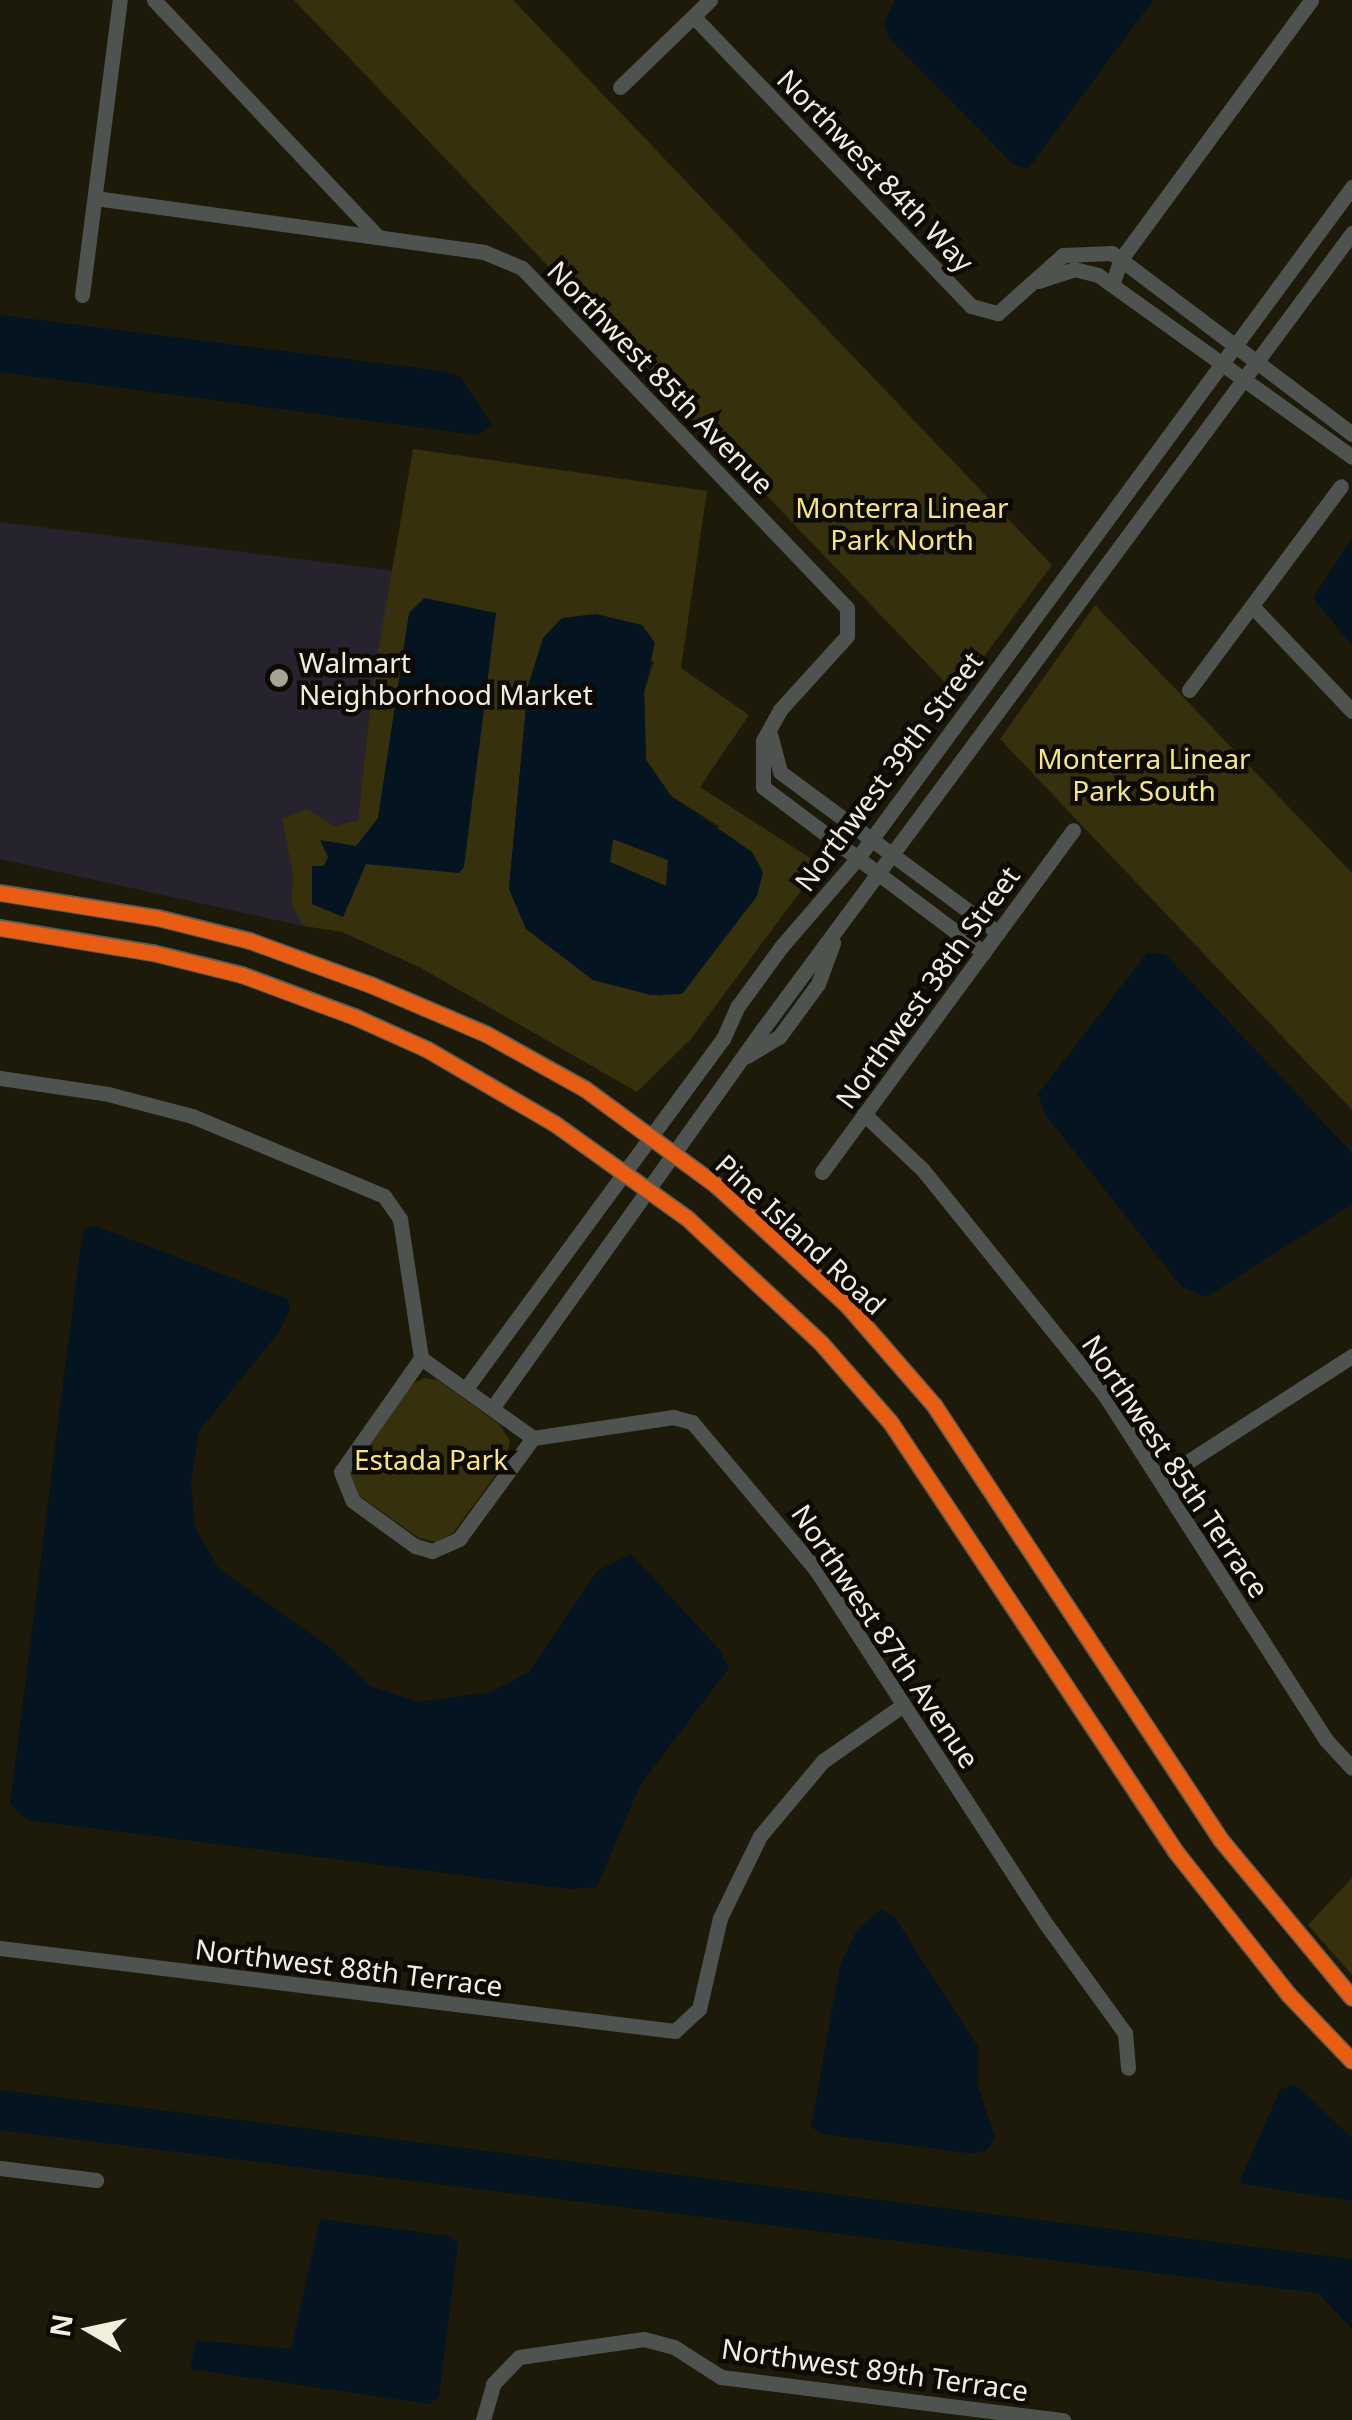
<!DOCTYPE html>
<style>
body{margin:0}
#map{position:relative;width:1352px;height:2420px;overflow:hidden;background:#1d1a0a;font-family:"Noto Sans",sans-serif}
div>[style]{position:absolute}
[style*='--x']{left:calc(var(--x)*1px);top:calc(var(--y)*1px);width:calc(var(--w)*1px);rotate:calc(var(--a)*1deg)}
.commercial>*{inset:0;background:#26232e}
.green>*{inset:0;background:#36300c}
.water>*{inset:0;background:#041420}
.minor>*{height:15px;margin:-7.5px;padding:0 7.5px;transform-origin:7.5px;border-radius:7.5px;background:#4f534f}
.major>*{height:18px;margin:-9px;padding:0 9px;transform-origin:9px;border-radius:9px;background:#585d56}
.cycleway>*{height:15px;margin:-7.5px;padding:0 7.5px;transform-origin:7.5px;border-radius:7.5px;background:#e95d12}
.dots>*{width:28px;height:28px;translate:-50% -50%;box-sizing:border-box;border:5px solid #0c0a01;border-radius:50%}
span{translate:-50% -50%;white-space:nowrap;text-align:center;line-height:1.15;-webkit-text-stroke:9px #0c0a01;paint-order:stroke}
.street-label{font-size:28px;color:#f1eedc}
.park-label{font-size:28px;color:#f8e67d}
.poi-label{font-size:28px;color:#f1eedc}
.left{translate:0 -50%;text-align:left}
.north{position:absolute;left:40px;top:2280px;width:100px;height:100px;-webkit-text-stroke:8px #0c0a01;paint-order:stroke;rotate:279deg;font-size:28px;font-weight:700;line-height:40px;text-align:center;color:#f1eedc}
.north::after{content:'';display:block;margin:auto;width:35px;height:45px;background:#f1eedc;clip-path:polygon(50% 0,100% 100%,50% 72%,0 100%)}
</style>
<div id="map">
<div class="commercial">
<i style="clip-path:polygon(0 522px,394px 571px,373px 681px,358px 820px,336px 826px,307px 810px,282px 819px,293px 875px,291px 904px,304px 926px,0 859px)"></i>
</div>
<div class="green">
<i style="clip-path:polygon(294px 0,513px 0,1052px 565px,956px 694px)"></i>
<i style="clip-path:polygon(evenodd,413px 449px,707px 491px,681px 668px,749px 715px,700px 787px,810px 858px,811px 877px,691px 1039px,637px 1092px,419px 967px,342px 932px,304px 926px,291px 904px,293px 875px,282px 819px,307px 809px,335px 826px,358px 820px,373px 680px,413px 449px,654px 661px,644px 692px,646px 760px,671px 796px,719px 826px,662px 996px,593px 980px,509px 889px,528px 686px,654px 661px)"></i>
<i style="clip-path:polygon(1095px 605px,1352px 873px,1352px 1110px,1000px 739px)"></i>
<i style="clip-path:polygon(613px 839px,668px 860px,672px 876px,666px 886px,609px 862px)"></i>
<i style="clip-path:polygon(424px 1378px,438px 1380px,499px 1424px,510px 1441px,506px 1461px,453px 1533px,436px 1542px,419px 1538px,357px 1494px,349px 1474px,410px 1385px)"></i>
<i style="clip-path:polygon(1352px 1878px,1352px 1975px,1308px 1925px)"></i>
</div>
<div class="water">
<i style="clip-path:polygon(895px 0,1153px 0,1028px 169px,1014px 165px,889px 38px,884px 23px)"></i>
<i style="clip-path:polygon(0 315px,442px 371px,460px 376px,492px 425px,477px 435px,0 372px)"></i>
<i style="clip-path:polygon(1352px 538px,1352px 645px,1313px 598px)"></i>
<i style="clip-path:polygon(424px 598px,496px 613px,464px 867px,459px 873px,366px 864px,343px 917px,312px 904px,312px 866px,324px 866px,328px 857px,320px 840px,356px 846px,378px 818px,409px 613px)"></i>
<i style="clip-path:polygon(evenodd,596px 614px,642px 625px,655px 643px,644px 692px,646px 760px,671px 796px,752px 852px,763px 872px,757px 896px,682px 994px,651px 995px,593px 980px,526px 929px,509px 889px,528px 686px,543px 638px,562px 618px,596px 614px,613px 839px,668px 860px,666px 886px,610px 862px,613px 839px)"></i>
<i style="clip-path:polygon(1147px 953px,1165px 954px,1352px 1153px,1352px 1204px,1206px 1297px,1181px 1286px,1045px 1114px,1038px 1094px)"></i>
<i style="clip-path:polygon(95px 1226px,288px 1299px,290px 1310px,279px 1332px,199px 1431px,191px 1482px,195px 1527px,218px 1568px,328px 1646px,370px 1686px,418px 1702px,491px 1692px,529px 1672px,597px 1571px,631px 1554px,718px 1648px,729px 1668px,640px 1785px,597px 1887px,570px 1889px,27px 1820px,10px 1804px,81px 1242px,84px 1229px)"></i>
<i style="clip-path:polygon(881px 1909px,893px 1915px,978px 2047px,978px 2086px,995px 2138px,988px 2149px,975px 2154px,822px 2134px,811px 2127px,840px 1965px,856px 1932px)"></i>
<i style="clip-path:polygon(1294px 2084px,1352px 2138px,1352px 2201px,1239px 2183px,1280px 2090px)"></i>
<i style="clip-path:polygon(0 2090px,1352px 2259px,1352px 2329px,1318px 2293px,0 2130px)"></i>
<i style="clip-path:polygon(320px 2219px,449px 2236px,458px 2243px,439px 2397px,429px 2404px,190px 2369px,196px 2340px,291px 2349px)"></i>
</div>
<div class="minor">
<i style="--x:154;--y:0;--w:325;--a:46.6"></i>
<i style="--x:694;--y:17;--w:400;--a:46.2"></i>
<i style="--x:971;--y:306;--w:28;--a:15"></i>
<i style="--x:998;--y:313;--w:87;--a:-41.7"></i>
<i style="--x:1063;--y:255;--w:49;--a:-2.3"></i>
<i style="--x:1112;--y:253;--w:301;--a:37"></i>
<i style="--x:620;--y:87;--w:125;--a:-44"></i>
<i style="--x:95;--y:198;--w:393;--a:7.9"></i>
<i style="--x:484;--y:252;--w:41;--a:22.8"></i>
<i style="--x:522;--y:268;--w:470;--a:46.3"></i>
<i style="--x:847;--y:608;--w:28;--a:90"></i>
<i style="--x:847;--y:636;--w:100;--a:132.2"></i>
<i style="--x:780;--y:710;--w:35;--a:119"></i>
<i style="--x:763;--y:741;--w:46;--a:90"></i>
<i style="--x:763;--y:787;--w:276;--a:36.9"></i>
<i style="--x:1038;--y:281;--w:38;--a:-18"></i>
<i style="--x:1074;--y:269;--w:25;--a:14"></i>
<i style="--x:1098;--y:275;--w:312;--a:35.6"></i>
<i style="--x:1112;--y:285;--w:28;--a:-71"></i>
<i style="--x:1121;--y:259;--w:321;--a:-53.7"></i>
<i style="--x:82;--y:295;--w:297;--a:-82.7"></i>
<i style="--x:1252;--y:606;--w:145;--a:46.4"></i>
<i style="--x:1189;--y:690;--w:254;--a:-53.3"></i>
<i style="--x:770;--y:734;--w:39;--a:75"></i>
<i style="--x:780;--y:772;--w:271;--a:36.4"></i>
<i style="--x:747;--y:1056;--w:37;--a:-31"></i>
<i style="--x:779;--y:1037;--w:66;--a:-53.7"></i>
<i style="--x:818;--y:984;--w:44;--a:-69.9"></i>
<i style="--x:0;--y:1078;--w:109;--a:8.4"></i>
<i style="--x:108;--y:1094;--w:87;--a:14.7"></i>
<i style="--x:192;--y:1116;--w:208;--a:22.6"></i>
<i style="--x:384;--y:1196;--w:28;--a:55"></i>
<i style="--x:400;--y:1219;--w:141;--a:81.4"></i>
<i style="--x:421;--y:1358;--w:138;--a:35.5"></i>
<i style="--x:533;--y:1438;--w:142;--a:-8.5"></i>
<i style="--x:673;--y:1417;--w:20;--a:15"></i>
<i style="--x:692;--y:1422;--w:193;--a:50"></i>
<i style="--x:816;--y:1570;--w:422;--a:57"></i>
<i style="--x:1046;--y:1924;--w:135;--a:54.1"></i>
<i style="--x:1125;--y:2033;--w:35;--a:85"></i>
<i style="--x:864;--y:1114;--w:81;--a:43.5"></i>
<i style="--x:923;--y:1170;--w:288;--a:51.1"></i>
<i style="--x:1104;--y:1394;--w:411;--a:57.3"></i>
<i style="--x:1326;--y:1740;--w:38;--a:47"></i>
<i style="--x:822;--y:1172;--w:424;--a:-53.7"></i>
<i style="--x:421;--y:1358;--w:139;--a:125.1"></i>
<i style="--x:341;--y:1472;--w:31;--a:68"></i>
<i style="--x:353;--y:1501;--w:77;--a:36"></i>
<i style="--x:415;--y:1546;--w:18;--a:16"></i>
<i style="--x:432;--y:1551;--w:30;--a:-24"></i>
<i style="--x:459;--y:1539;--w:125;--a:-53.8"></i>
<i style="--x:467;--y:1387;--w:432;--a:-53.7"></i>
<i style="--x:723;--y:1039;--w:36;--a:-66"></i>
<i style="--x:738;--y:1006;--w:73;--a:-53.9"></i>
<i style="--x:781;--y:947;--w:116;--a:-49.2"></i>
<i style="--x:857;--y:859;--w:835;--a:-53.62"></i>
<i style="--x:493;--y:1407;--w:463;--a:-54.5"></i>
<i style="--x:762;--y:1030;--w:992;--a:-53.49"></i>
<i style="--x:1161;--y:1479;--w:227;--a:-32.8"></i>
<i style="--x:0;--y:1948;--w:680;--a:7.01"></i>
<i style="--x:675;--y:2031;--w:33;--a:-43"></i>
<i style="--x:699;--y:2009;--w:93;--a:-77"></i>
<i style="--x:720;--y:1918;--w:91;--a:-64"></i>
<i style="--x:760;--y:1836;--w:98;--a:-50"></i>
<i style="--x:823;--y:1761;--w:98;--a:-35"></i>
<i style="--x:0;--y:2168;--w:97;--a:7.1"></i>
<i style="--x:483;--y:2420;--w:37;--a:-74"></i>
<i style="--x:493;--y:2384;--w:37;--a:-46"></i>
<i style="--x:519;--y:2357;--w:126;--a:-8.2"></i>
<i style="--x:644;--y:2339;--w:31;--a:15"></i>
<i style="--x:674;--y:2347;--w:56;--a:32.6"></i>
<i style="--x:721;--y:2377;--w:345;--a:7.2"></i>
</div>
<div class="major">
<i style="--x:0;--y:893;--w:160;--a:9"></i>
<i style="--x:158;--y:918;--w:95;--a:14"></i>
<i style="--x:250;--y:941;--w:129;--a:20"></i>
<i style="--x:371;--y:985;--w:125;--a:23.1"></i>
<i style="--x:486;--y:1034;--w:113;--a:29.1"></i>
<i style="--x:585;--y:1089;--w:164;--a:36.3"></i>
<i style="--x:717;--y:1186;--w:176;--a:42.5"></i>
<i style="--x:847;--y:1305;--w:133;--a:49"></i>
<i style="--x:934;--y:1405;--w:521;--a:56.58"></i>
<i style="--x:1221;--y:1840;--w:205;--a:50.3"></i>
<i style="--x:0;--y:928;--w:155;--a:9.3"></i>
<i style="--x:153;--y:953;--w:92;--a:13.9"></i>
<i style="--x:242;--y:975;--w:121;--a:20.4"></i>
<i style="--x:355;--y:1017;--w:80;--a:24.3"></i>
<i style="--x:428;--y:1050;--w:147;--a:30.2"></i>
<i style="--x:555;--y:1124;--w:163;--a:35.5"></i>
<i style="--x:688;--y:1219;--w:182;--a:43"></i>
<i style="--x:821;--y:1343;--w:106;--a:48.8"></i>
<i style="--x:891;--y:1423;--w:515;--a:56.4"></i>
<i style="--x:1176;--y:1852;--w:182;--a:51.7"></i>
<i style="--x:1289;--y:1995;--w:91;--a:46.3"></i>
</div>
<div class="cycleway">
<i style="--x:0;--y:893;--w:160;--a:9"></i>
<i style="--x:158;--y:918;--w:95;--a:14"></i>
<i style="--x:250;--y:941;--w:129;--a:20"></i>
<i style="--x:371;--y:985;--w:125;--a:23.1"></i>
<i style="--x:486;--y:1034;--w:113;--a:29.1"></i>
<i style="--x:585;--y:1089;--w:164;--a:36.3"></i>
<i style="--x:717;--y:1186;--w:176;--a:42.5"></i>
<i style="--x:847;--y:1305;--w:133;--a:49"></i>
<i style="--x:934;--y:1405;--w:521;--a:56.58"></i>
<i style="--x:1221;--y:1840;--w:205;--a:50.3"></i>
<i style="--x:0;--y:928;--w:155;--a:9.3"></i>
<i style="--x:153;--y:953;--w:92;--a:13.9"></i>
<i style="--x:242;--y:975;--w:121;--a:20.4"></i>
<i style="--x:355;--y:1017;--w:80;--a:24.3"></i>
<i style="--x:428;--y:1050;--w:147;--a:30.2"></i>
<i style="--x:555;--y:1124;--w:163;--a:35.5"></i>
<i style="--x:688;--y:1219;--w:182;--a:43"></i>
<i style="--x:821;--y:1343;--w:106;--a:48.8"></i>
<i style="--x:891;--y:1423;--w:515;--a:56.4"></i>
<i style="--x:1176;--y:1852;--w:182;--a:51.7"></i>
<i style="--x:1289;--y:1995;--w:91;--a:46.3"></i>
</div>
<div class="dots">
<i style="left:279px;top:678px;background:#a7a492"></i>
</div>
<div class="street-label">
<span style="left:876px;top:170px;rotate:46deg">Northwest 84th Way</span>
<span style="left:661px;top:377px;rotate:46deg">Northwest 85th Avenue</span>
<span style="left:888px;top:771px;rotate:-53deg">Northwest 39th Street</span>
<span style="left:927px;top:987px;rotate:-54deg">Northwest 38th Street</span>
<span style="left:801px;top:1234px;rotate:43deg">Pine Island Road</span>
<span style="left:1176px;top:1466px;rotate:56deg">Northwest 85th Terrace</span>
<span style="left:886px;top:1636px;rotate:56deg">Northwest 87th Avenue</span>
<span style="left:349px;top:1967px;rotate:7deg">Northwest 88th Terrace</span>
<span style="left:875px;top:2369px;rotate:8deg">Northwest 89th Terrace</span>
</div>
<div class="park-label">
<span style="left:902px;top:523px">Monterra Linear<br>Park North</span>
<span style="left:1144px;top:774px">Monterra Linear<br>Park South</span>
<span style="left:431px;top:1459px">Estada Park</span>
</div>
<div class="poi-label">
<span class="left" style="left:299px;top:678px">Walmart<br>Neighborhood Market</span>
</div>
<div class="north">N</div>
</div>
